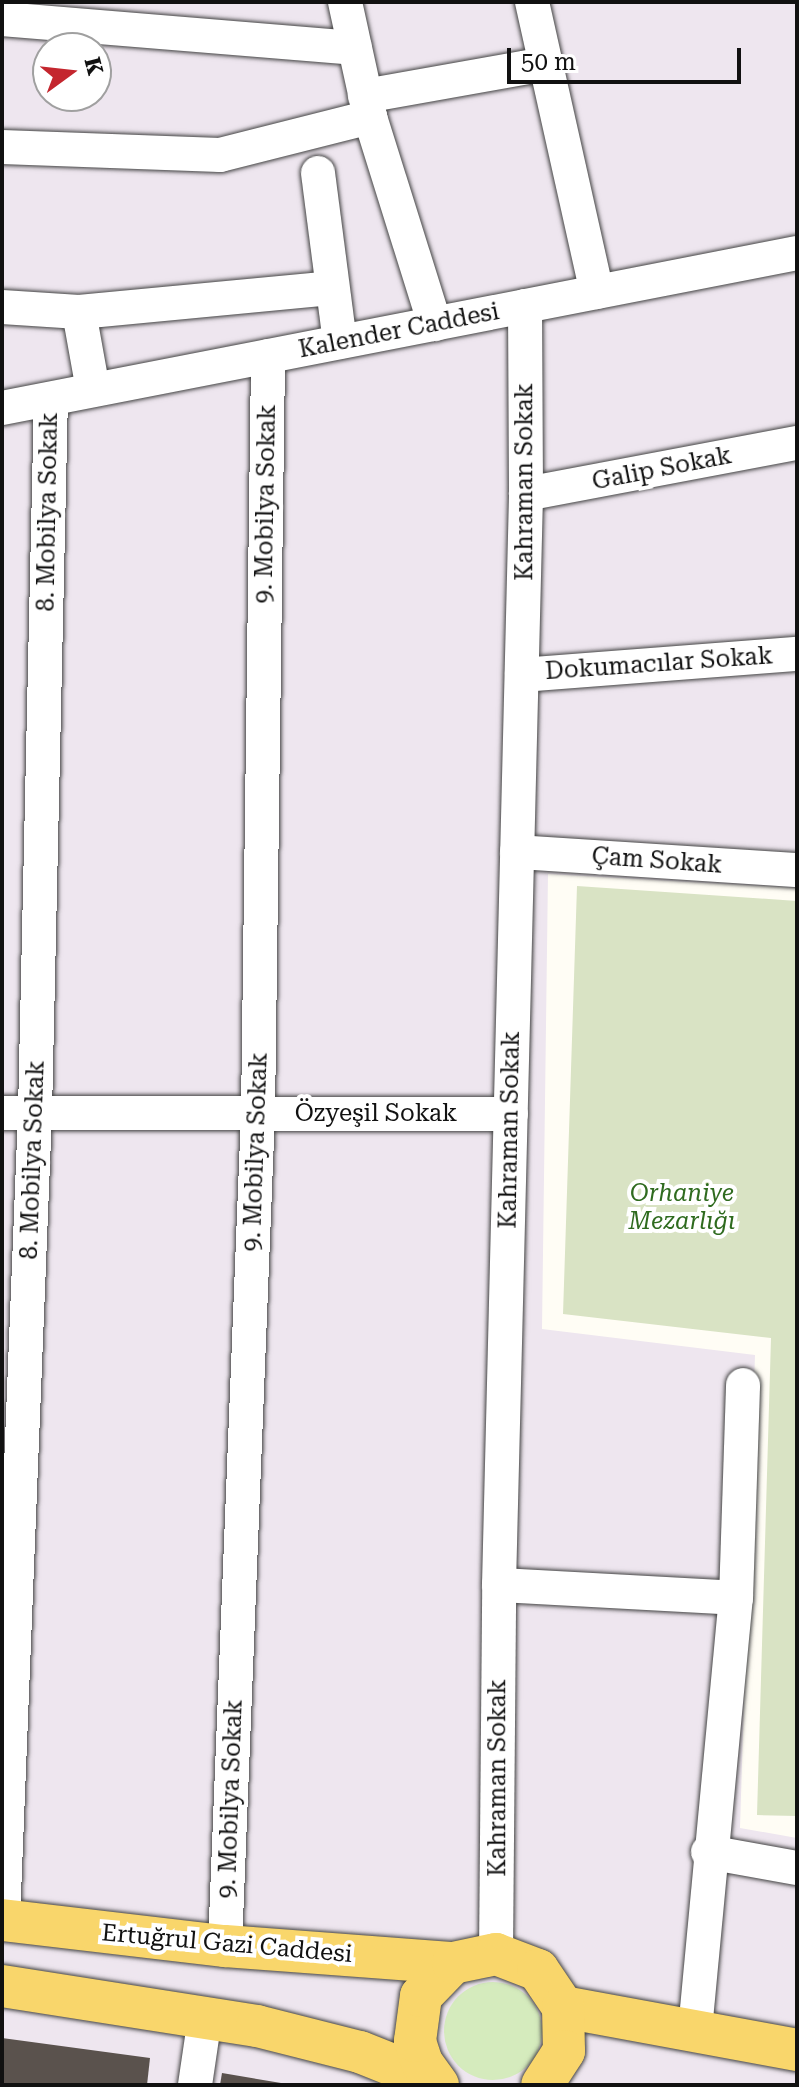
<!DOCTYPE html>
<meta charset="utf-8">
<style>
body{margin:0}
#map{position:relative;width:799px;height:2087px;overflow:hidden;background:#fffdf5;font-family:"Roboto Serif",serif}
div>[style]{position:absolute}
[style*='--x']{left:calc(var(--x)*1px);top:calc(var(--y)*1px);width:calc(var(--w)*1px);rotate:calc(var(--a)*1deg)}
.industrial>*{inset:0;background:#eee6ef}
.green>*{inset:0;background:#d5ebbd}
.round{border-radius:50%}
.cemetery>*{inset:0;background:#d9e3c4}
.building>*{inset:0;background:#5a524d}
.roads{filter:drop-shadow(0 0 2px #444) drop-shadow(0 0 2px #444)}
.minor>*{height:34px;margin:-17px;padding:0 17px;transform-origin:17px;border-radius:17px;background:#fff}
.major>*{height:42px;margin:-21px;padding:0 21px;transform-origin:21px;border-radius:21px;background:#f9d66b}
span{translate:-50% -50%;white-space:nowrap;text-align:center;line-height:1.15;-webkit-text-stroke:8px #fff;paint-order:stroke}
.street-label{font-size:24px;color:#111}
.park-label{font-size:24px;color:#2f6b1f;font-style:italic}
.frame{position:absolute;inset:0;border:4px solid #111;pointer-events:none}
.north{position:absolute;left:32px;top:32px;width:80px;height:80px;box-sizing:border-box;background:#fff;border:2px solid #a0a0a0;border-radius:50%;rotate:75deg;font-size:22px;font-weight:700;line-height:32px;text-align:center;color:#111}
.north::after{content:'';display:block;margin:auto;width:28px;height:36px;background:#c4262e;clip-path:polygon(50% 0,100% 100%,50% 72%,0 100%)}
.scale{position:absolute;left:507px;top:48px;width:234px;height:36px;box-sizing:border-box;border:4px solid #111;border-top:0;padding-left:10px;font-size:24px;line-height:28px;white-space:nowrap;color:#111;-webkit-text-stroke:6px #fff;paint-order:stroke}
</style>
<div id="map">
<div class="industrial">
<i style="clip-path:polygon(evenodd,2px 2px,797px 2px,797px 888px,548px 874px,542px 1329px,755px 1355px,740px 1828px,797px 1838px,797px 2085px,2px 2085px,2px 2px,48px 48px,96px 48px,96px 96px,48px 96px,48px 48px)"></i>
</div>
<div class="green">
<i class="round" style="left:444px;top:1982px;width:98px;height:98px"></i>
</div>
<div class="cemetery">
<i style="clip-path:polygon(577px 886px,797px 901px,797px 1816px,757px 1815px,771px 1338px,563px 1314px)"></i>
</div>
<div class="building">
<i style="clip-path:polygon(2px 2038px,150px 2058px,147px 2085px,2px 2085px)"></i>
<i style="clip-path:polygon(222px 2073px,281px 2083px,281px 2085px,220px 2085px)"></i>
</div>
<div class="roads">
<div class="minor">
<i style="--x:345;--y:2;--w:118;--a:77.7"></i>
<i style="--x:370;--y:117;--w:217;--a:72.6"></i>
<i style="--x:532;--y:2;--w:297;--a:77.4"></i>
<i style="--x:2;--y:19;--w:354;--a:4.7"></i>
<i style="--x:365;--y:96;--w:183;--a:-10.1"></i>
<i style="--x:2;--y:147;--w:218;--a:2.1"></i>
<i style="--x:220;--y:155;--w:155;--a:-14.2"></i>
<i style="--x:318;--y:173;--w:170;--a:82.6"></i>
<i style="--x:2;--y:307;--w:77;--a:3.7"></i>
<i style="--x:79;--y:312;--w:253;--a:-5.4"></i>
<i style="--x:79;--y:312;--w:79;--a:79.8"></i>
<i style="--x:2;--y:408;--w:810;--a:-11.03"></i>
<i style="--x:526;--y:494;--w:276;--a:-10.7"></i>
<i style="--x:522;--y:675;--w:276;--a:-4.4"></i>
<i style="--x:517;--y:852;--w:281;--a:3.7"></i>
<i style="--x:2;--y:1113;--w:509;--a:0.11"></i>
<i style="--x:499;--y:1585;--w:237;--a:3.1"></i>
<i style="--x:708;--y:1852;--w:90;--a:10.2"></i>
<i style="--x:3;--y:1920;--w:808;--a:-87.73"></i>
<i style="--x:35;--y:1113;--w:714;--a:-88.72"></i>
<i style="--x:225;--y:1946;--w:833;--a:-87.73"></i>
<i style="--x:258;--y:1114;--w:758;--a:-89.24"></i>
<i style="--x:496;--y:1954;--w:369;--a:-89.5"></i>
<i style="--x:499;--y:1585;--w:1091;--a:-88.58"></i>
<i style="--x:526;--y:494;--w:188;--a:-90.3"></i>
<i style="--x:695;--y:2030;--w:434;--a:-84.6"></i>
<i style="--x:736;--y:1598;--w:213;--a:-88.1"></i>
<i style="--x:195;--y:2085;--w:69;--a:-81.6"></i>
</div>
<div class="major">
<i style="--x:2;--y:1920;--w:225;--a:6.7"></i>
<i style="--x:225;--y:1946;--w:229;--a:4.3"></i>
<i style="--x:2;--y:1986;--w:258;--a:8.9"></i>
<i style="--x:257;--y:2026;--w:106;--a:14.2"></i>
<i style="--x:360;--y:2052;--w:81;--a:21.8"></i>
<i style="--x:563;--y:2007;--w:238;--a:10.4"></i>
<i style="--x:438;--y:2085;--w:27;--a:-126"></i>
<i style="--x:422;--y:2063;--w:23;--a:-108"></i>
<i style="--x:415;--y:2041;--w:45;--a:-82.4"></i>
<i style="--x:421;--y:1996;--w:46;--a:-45.9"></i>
<i style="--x:453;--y:1963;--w:44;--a:-11.8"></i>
<i style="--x:496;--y:1954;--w:45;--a:20.9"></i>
<i style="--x:538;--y:1970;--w:45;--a:56"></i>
<i style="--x:563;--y:2007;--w:44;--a:88.7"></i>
<i style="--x:564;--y:2051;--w:40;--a:122.9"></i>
</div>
</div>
<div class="street-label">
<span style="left:399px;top:331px;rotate:-11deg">Kalender Caddesi</span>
<span style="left:662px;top:469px;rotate:-11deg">Galip Sokak</span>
<span style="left:525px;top:482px;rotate:-90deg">Kahraman Sokak</span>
<span style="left:266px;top:504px;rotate:-89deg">9. Mobilya Sokak</span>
<span style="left:48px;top:512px;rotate:-89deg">8. Mobilya Sokak</span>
<span style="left:659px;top:664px;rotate:-4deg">Dokumacılar Sokak</span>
<span style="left:657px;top:861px;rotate:4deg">Çam Sokak</span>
<span style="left:376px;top:1114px">Özyeşil Sokak</span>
<span style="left:510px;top:1130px;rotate:-89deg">Kahraman Sokak</span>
<span style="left:256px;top:1152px;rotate:-88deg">9. Mobilya Sokak</span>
<span style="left:33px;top:1160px;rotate:-88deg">8. Mobilya Sokak</span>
<span style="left:498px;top:1778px;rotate:-90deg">Kahraman Sokak</span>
<span style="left:231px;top:1799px;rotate:-88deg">9. Mobilya Sokak</span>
<span style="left:227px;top:1944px;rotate:5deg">Ertuğrul Gazi Caddesi</span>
</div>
<div class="park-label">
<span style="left:682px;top:1208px">Orhaniye<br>Mezarlığı</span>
</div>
<div class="frame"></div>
<div class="north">K</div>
<div class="scale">50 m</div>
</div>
